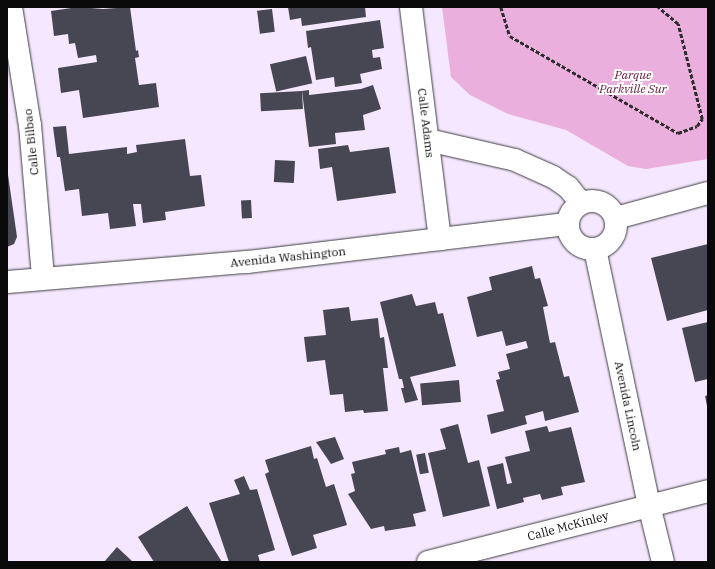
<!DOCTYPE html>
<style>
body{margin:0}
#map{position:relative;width:715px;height:569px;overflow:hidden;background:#f4e7ff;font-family:"IBM Plex Serif",serif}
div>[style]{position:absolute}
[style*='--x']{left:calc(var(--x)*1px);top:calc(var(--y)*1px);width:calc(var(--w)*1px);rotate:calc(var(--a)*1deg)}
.green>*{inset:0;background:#eaafdd}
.building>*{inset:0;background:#474653;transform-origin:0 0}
.path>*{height:2.5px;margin-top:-1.25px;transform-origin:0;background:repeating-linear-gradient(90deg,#2c2c2c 0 4px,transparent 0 6px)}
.roads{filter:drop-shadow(0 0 1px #3d3d3d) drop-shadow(0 0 1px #3d3d3d)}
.minor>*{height:22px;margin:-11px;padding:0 11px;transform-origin:11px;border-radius:11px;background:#fff}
.tertiary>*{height:22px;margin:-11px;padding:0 11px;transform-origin:11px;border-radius:11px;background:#fff}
.tertiary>.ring{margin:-11px;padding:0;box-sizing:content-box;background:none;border:22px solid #fff;border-radius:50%}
span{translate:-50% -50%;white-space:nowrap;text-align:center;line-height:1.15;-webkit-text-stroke:4px #fff;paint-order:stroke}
.park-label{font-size:12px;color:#63193b;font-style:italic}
.street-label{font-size:12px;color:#0a0a0a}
.frame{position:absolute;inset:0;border:8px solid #0a0a0a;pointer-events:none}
</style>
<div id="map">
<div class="green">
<i style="clip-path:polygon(442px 7px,708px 7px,708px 159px,646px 169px,628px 166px,566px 130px,508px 114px,470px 95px,451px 77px)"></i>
</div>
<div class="building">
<i style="clip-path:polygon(78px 7px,103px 9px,130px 7px,136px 51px,138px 50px,139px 57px,135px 58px,139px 85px,156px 83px,159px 107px,83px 118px,79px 90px,61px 93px,58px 68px,97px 62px,96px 55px,78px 58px,75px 43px,69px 44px,68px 34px,54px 36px,51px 11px)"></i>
<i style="clip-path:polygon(288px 7px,365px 7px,366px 17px,302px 26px,301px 18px,290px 20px)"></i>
<i style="left:272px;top:9px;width:23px;height:15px;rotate:83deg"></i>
<i style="clip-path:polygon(380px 20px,384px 48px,372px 50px,373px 58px,380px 57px,382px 69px,360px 74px,362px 83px,335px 87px,334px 77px,316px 80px,311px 47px,308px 48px,306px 31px)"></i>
<i style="left:306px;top:56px;width:28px;height:37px;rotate:77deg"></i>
<i style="clip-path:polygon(373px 85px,381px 109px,363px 115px,365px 130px,335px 133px,336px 144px,309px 147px,302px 91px,309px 90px,309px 95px,361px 89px)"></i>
<i style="left:302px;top:91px;width:18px;height:42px;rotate:87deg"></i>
<i style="clip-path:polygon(66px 126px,69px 154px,127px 147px,127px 154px,137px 152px,136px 145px,185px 139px,190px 176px,201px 175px,205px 206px,165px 212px,166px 220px,143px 223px,141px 204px,133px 204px,136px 226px,110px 229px,108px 213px,82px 216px,79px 189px,65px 191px,60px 157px,57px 157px,53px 127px)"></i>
<i style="clip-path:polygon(348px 145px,350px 152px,389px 147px,396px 193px,337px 201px,332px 167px,320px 169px,318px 149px)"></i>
<i style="left:275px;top:160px;width:20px;height:22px;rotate:3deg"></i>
<i style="clip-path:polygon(7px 168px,17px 237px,14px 244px,7px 247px)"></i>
<i style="left:251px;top:200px;width:18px;height:10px;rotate:87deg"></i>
<i style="clip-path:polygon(708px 244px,708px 310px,667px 321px,651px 258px)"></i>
<i style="clip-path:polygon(532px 266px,535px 279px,540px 278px,548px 306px,543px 307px,550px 343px,555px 342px,564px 377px,569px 376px,579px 412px,545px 421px,543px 411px,525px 416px,527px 424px,491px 434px,487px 415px,504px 411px,496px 380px,500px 379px,498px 372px,510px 369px,506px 354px,528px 348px,526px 341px,506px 346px,502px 331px,477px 337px,467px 297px,492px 290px,489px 277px)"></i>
<i style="clip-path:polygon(412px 294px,416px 306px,435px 302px,438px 314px,443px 313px,456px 366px,410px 377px,418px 400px,405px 403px,401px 388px,404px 388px,402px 379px,399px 379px,380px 302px)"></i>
<i style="clip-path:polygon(349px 307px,351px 321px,378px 318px,380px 338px,384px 337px,388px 368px,383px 368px,388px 411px,364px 413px,363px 410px,345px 412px,343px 394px,330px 395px,325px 360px,307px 362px,304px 337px,326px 335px,323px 310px)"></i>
<i style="clip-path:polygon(708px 322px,708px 379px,695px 382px,682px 328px)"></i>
<i style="left:459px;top:380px;width:22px;height:39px;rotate:85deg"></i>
<i style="clip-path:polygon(708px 395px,708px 406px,707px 406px,705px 396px)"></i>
<i style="clip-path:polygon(458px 424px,468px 463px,479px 460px,490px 506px,443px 517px,428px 453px,446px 449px,440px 429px)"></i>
<i style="clip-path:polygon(547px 426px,549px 432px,571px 427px,585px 482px,561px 487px,563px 495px,542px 500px,540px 494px,523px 498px,524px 502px,497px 509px,487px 467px,503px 463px,507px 484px,512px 483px,505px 457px,530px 451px,525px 431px)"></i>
<i style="clip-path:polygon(335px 437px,344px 459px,331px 464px,316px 442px)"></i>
<i style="clip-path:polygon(311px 446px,314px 459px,317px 458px,326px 487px,334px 484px,347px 525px,313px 535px,317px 548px,292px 556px,265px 474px,269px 472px,265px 460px)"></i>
<i style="clip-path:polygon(399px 447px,400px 453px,411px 450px,426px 511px,413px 514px,416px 526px,385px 531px,384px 526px,371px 529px,348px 494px,355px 491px,351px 474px,355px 473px,352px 462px,386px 454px,385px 450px)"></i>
<i style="left:425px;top:453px;width:20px;height:9px;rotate:79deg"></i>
<i style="clip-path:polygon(244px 476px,250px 490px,257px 489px,275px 550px,258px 555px,260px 562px,229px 562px,209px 503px,240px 494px,234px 480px)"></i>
<i style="clip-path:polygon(187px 506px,222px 562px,154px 562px,138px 537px)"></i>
<i style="clip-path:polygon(117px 547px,133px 562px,104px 562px)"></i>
</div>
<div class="path">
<i style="--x:501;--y:7;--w:30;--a:73"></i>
<i style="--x:510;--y:36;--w:194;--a:30"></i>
<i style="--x:678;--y:133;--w:20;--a:-20"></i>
<i style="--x:697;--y:126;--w:9;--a:-54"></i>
<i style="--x:702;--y:119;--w:98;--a:-104.2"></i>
<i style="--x:678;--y:24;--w:26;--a:-140"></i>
</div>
<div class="roads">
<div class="minor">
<i style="--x:11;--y:7;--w:120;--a:80.9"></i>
<i style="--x:30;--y:125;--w:154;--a:85.1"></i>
<i style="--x:411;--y:7;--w:234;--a:82.9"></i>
<i style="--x:428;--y:140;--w:89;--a:12.9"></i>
<i style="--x:515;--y:160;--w:42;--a:24.1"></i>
<i style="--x:553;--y:177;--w:18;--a:34"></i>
<i style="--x:568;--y:187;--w:21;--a:51"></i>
<i style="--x:595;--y:249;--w:262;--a:78.1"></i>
<i style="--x:649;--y:505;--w:59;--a:76.2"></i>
<i style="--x:428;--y:562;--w:289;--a:-14.2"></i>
</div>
<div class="tertiary">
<i class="ring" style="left:568px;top:201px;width:26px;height:26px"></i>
<i style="--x:616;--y:218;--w:95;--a:-15.2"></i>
<i style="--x:7;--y:282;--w:241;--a:-4.8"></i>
<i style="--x:247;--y:262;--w:323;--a:-6.8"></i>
</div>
</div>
<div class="park-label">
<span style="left:633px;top:82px">Parque<br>Parkville Sur</span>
</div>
<div class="street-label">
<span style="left:426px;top:123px;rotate:83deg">Calle Adams</span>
<span style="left:31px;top:142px;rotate:-96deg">Calle Bilbao</span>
<span style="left:288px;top:257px;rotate:-6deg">Avenida Washington</span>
<span style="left:628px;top:406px;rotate:78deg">Avenida Lincoln</span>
<span style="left:568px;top:526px;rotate:-15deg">Calle McKinley</span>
</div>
<div class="frame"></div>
</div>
